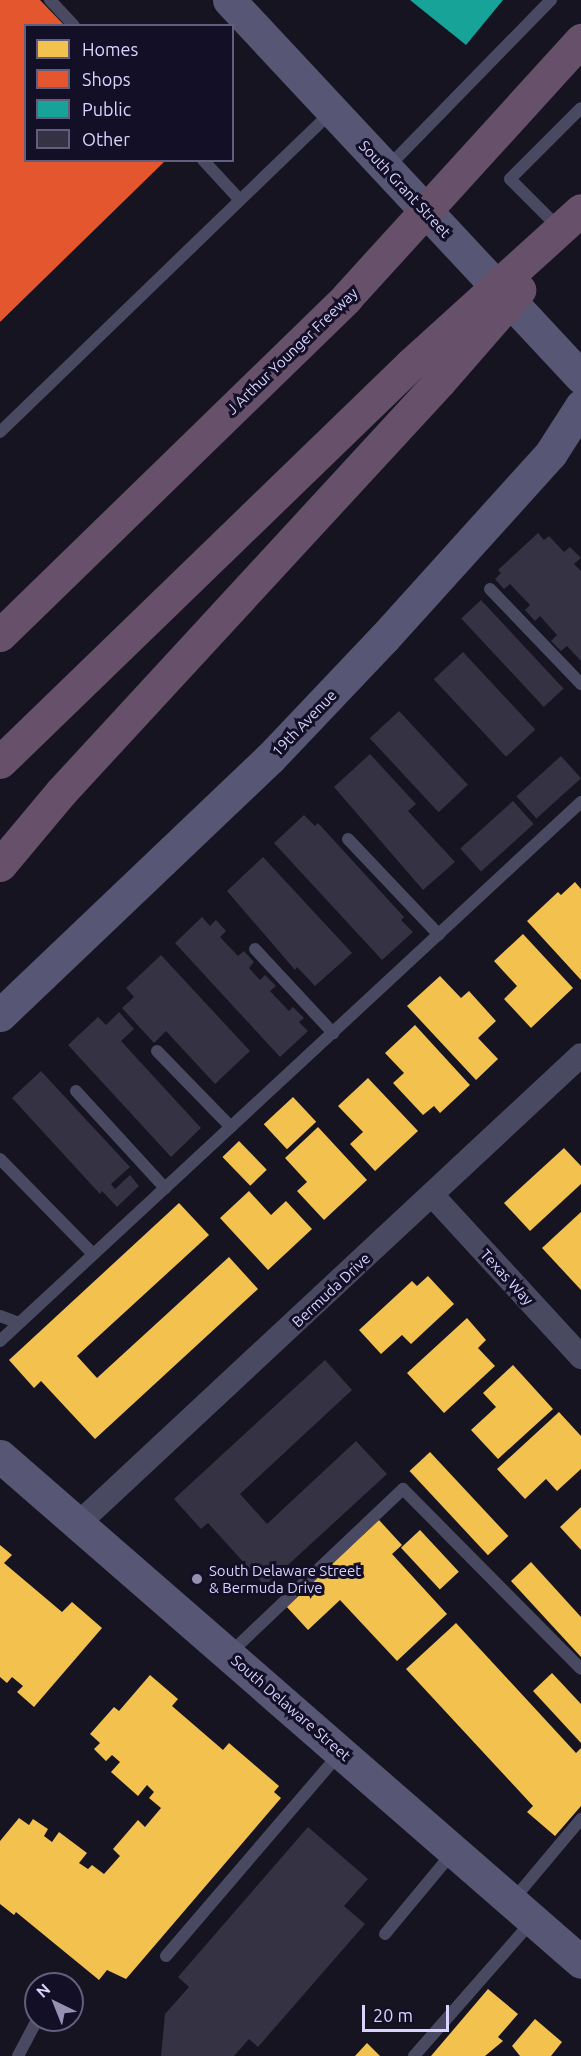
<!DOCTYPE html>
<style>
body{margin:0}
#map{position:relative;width:581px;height:2056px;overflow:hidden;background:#161421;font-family:Ubuntu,sans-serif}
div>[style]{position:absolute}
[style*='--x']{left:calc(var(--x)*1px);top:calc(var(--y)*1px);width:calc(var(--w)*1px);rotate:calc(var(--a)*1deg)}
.homes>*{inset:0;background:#f2c14e;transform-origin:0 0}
.shops>*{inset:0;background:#e4572e}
.public>*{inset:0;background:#17a398}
.building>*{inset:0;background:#343243;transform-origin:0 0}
.service>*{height:12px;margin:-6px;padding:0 6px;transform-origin:6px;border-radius:6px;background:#4a4962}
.minor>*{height:24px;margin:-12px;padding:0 12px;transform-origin:12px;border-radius:12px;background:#4a4962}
.secondary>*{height:33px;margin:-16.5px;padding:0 16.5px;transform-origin:16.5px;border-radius:16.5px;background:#575674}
.motorway>*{height:33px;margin:-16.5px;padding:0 16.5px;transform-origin:16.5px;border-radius:16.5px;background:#67516a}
.motorway-bridge>*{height:33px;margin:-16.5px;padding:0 16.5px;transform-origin:16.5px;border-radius:16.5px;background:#67516a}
.dots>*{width:16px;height:16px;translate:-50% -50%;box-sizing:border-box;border:3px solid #130f26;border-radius:50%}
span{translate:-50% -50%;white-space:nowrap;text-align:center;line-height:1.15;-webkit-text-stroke:6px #130f26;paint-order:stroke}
.street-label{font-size:15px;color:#d9d4ff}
.poi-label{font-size:15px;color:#d9d4ff}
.left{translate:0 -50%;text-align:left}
.legend{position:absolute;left:24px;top:24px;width:210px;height:138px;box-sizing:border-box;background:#130f26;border:2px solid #625e7d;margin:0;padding:8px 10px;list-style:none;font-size:18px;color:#d9d4ff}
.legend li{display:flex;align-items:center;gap:12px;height:30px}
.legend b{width:30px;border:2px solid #625e7d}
.north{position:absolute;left:24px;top:1972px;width:60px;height:60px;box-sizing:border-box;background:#130f26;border:2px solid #625e7d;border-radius:50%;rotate:317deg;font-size:16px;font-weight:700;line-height:24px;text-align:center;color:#d9d4ff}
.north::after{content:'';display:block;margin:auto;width:21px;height:27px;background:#9591b1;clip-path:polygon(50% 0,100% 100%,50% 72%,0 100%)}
.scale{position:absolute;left:362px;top:2005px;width:87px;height:27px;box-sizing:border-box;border:3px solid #d9d4ff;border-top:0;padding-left:8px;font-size:18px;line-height:21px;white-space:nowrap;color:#d9d4ff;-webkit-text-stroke:4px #130f26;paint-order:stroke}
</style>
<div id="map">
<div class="homes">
<i style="clip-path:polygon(575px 882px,581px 889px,581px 980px,527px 921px,558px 892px,561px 895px)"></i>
<i style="clip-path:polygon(523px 934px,573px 988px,531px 1028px,504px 999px,517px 986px,494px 961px)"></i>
<i style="clip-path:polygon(440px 976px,461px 998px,469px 991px,496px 1021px,478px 1038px,498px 1059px,476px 1080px,407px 1006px)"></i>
<i style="clip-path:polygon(415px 1025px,470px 1085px,440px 1113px,434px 1106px,423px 1115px,393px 1083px,404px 1073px,385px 1053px)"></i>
<i style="clip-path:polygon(368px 1078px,418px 1131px,375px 1171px,350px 1144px,363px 1132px,338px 1106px)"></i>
<i style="left:293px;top:1097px;width:34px;height:40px;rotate:47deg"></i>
<i style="clip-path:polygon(318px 1127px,367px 1180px,324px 1220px,297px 1191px,307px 1182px,285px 1158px)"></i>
<i style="left:239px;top:1141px;width:40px;height:23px;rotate:46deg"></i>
<i style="clip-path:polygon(564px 1148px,581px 1166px,581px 1184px,530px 1231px,504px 1203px)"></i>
<i style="clip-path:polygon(249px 1191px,271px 1215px,286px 1201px,312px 1229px,268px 1270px,220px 1218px)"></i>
<i style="clip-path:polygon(179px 1203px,209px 1235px,77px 1356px,97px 1378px,229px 1257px,258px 1289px,95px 1439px,41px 1381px,34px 1388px,9px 1360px)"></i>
<i style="clip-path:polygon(581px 1212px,581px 1290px,542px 1248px)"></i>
<i style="clip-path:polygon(428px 1276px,454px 1304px,411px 1344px,402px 1335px,381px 1354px,359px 1330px,412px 1281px,417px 1286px)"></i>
<i style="clip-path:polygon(467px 1318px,486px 1340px,478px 1348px,495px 1366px,444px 1413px,407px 1373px)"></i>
<i style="clip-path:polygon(513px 1365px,553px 1409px,498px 1459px,471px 1430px,496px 1407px,483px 1393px)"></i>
<i style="clip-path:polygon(559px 1412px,581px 1436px,581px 1469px,557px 1491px,546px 1479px,525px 1499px,497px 1469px)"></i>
<i style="left:430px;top:1452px;width:115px;height:28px;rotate:47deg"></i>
<i style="clip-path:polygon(581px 1507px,581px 1550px,560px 1527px)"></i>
<i style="clip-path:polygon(379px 1520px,402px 1545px,392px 1554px,447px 1614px,397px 1661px,340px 1600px,308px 1630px,286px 1606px)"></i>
<i style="left:420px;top:1530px;width:57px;height:26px;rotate:47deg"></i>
<i style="clip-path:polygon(0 1545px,12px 1555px,4px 1563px,62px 1612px,72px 1602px,102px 1628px,34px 1707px,17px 1692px,23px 1686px,12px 1677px,7px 1683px,0 1677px)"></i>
<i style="clip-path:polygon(531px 1562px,581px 1617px,581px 1657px,511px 1581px)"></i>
<i style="clip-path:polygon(456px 1623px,576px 1753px,581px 1748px,581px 1806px,555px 1836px,527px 1812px,533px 1806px,406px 1669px)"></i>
<i style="clip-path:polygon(552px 1673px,581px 1704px,581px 1743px,533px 1691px)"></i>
<i style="clip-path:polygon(150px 1675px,178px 1699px,172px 1706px,223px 1750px,229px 1743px,279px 1786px,274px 1792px,281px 1798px,126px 1979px,107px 1970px,99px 1980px,16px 1912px,14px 1915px,0 1904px,0 1841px,19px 1818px,29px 1825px,33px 1819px,48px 1829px,44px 1836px,52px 1842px,59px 1832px,87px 1853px,79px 1863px,88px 1869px,92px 1865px,104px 1874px,120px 1856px,113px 1849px,138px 1820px,145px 1827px,161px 1808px,149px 1798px,154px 1792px,147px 1785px,138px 1796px,111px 1772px,120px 1762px,112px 1755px,106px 1761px,94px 1749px,100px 1743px,90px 1734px,114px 1707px,119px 1711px)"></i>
<i style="clip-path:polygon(488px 1989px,518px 2014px,498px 2037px,503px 2041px,485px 2056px,431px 2056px)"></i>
<i style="clip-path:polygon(535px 2019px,562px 2042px,551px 2056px,520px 2056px,512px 2046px)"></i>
<i style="clip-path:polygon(367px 2043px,380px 2056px,355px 2056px)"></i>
</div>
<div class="shops">
<i style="clip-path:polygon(0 0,40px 0,65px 26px,26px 26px,26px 160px,166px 160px,0 322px)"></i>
</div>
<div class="public">
<i style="clip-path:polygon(410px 0,503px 0,466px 45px)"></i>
</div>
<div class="building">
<i style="clip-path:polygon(538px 533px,544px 540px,549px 536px,564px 552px,570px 547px,581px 558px,574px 564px,581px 571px,581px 661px,567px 646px,561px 651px,551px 641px,557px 635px,540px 616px,535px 621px,525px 610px,530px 605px,510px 584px,504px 589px,495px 579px,501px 573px,498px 570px)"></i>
<i style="left:481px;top:600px;width:121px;height:27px;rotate:47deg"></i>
<i style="left:463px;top:652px;width:106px;height:40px;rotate:47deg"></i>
<i style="left:399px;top:711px;width:101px;height:40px;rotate:47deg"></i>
<i style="clip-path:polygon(370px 754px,416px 804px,408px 811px,455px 862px,423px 890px,334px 787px)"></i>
<i style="left:561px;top:756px;width:30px;height:60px;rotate:48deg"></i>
<i style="left:513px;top:801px;width:31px;height:71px;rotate:48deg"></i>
<i style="clip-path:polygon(304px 815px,315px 826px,318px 823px,404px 917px,401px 920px,413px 932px,382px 960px,274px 843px)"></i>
<i style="clip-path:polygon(263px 857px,352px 953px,315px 986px,297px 967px,295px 970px,227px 891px)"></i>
<i style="clip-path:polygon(202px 917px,210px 926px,216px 920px,226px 931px,220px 937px,238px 956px,244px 951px,254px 962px,249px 968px,260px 980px,265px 975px,276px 986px,270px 991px,289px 1011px,293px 1007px,304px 1018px,299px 1022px,308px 1031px,280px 1057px,175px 943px)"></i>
<i style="clip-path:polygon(161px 955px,250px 1051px,215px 1084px,166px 1031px,154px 1043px,122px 1008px,134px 997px,126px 988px)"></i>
<i style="clip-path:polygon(119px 1012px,134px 1029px,121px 1041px,201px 1128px,171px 1157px,68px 1045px,98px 1017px,106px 1025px)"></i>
<i style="clip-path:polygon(41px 1071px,130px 1167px,111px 1184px,115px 1189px,130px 1175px,139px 1186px,117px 1207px,102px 1191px,100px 1194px,12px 1098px)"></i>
<i style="clip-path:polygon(325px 1360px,352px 1390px,240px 1494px,267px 1524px,356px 1441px,387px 1474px,265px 1586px,208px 1523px,201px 1529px,174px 1499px)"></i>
<i style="clip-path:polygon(308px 1827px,368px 1879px,344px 1906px,365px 1924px,258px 2047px,249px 2039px,234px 2056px,161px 2056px,165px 2014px,189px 1987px,178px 1977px)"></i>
</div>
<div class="service">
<i style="--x:50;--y:0;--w:35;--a:47"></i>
<i style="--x:203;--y:160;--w:54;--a:47.2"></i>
<i style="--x:387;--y:168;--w:235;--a:-45.7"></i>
<i style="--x:559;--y:228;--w:69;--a:-135"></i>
<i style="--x:510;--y:179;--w:100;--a:-45"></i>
<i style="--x:0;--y:432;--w:460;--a:-44"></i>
<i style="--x:490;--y:589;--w:132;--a:46.2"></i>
<i style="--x:348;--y:839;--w:132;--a:46.5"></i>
<i style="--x:255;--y:949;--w:115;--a:47.1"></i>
<i style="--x:157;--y:1051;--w:106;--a:45.8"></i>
<i style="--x:76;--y:1091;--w:132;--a:47.5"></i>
<i style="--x:0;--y:1159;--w:133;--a:45.6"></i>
<i style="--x:0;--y:1316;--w:20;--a:20"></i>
<i style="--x:0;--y:1341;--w:793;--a:-42.85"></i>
<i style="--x:229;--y:1654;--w:240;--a:-43.5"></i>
<i style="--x:403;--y:1489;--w:253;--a:45.3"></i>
<i style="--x:513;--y:1900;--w:106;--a:-50"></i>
<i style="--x:385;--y:1934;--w:107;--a:-50.3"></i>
<i style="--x:166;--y:1956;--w:267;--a:-49.4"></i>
<i style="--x:18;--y:2056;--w:41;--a:-62.2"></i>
<i style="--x:414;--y:2056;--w:179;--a:-48.8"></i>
</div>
<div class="minor">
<i style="--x:433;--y:1196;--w:219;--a:47.4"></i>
<i style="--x:79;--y:1523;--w:686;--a:-42.99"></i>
</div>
<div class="secondary">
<i style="--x:229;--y:0;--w:516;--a:46.96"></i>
<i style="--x:0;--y:1015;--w:373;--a:-43.6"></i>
<i style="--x:270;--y:758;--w:166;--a:-46.5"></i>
<i style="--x:384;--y:638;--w:249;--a:-47.9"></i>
<i style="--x:551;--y:453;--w:56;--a:-57.4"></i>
<i style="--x:0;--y:1456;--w:770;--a:41.05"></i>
</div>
<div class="motorway">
<i style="--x:0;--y:635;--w:484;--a:-44.2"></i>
<i style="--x:0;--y:762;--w:572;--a:-44.08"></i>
<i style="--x:0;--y:865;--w:95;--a:-50.1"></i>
<i style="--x:61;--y:792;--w:559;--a:-47.32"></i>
</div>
<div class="motorway-bridge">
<i style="--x:347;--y:297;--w:348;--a:-47.7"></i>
<i style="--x:411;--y:364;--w:229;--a:-42.2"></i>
<i style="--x:440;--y:381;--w:121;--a:-49"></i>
</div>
<div class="dots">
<i style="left:197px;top:1579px;background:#9591b1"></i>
</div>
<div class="street-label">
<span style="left:405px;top:189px;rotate:47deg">South Grant Street</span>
<span style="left:292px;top:351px;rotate:-44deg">J Arthur Younger Freeway</span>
<span style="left:304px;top:723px;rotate:-46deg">19th Avenue</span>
<span style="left:507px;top:1277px;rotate:47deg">Texas Way</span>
<span style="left:331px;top:1290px;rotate:-43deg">Bermuda Drive</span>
<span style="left:291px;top:1708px;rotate:41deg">South Delaware Street</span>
</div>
<div class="poi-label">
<span class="left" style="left:209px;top:1579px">South Delaware Street<br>&amp; Bermuda Drive</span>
</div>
<ul class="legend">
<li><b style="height:16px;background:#f2c14e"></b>Homes</li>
<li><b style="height:16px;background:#e4572e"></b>Shops</li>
<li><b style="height:16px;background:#17a398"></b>Public</li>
<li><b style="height:16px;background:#343243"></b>Other</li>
</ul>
<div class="north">N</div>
<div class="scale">20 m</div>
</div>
